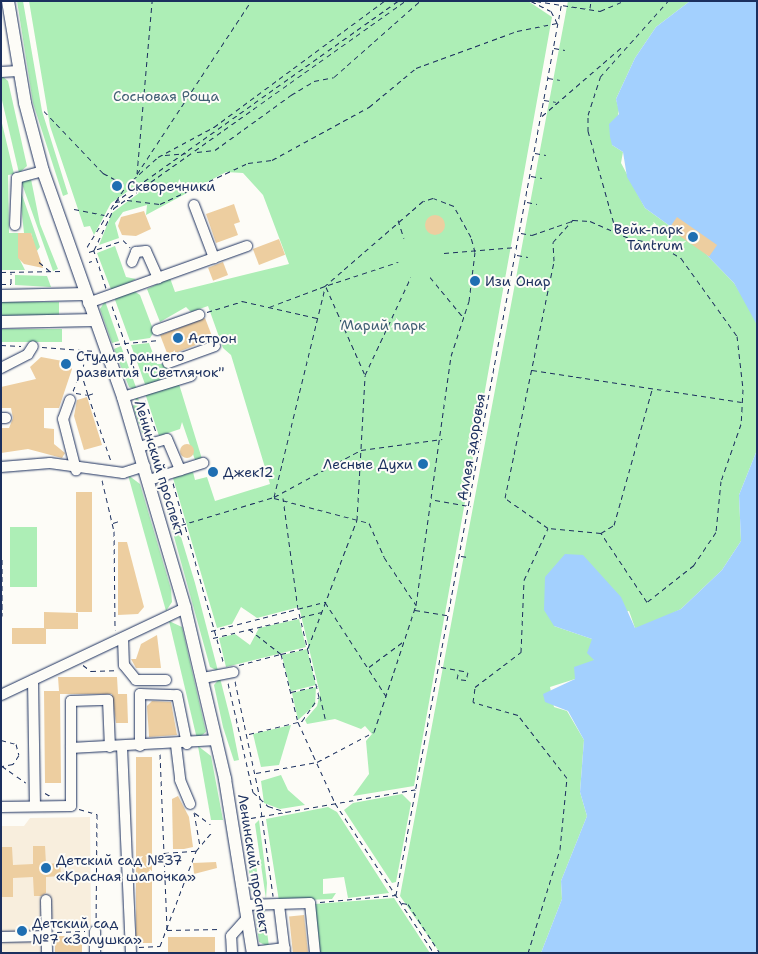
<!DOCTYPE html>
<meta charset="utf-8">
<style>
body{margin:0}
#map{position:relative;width:758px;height:954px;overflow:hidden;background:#fdfcf7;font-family:"Shantell Sans",sans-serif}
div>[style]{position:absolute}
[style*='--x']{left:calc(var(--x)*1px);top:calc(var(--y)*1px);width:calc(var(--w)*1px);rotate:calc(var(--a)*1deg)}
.built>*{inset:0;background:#f8eedd}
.green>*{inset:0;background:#adeeb6;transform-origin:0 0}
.water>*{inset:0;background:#a3d0fe}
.building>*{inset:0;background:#edcea0;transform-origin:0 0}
.round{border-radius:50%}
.path>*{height:1px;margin-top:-0.5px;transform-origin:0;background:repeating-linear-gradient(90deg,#1b2f5e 0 5px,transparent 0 9px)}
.roads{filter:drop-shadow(0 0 1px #1b2f5e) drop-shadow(0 0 1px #1b2f5e)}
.minor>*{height:10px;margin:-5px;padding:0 5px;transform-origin:5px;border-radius:5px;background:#fdfcf7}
.major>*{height:12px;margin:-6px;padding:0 6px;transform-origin:6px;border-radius:6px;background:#fdfcf7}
.dots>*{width:14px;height:14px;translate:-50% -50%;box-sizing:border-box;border:2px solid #fdfcf7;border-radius:50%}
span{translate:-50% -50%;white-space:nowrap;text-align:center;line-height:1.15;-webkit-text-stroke:4px #fdfcf7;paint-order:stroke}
.park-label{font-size:14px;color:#405f74}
.poi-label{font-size:14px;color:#1b2f5e}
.left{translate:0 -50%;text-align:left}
.right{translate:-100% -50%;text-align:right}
.street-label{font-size:14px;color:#1b2f5e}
.frame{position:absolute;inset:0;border:2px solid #1b2f5e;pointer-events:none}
</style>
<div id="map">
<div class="built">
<i style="clip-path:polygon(90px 817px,91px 928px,43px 927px,43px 953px,1px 953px,1px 826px,24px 826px,30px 818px)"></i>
</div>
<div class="green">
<i style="clip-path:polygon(17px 1px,23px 1px,42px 111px,68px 194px,63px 196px,33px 103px)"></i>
<i style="clip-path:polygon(29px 1px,528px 1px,552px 17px,414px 786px,353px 796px,369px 774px,366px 741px,372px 734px,365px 726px,361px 729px,335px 719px,307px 724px,305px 720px,317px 706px,320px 694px,299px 607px,257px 618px,241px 607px,232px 624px,217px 628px,173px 478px,193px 472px,195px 480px,207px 477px,215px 501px,270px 484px,231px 355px,223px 348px,208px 306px,191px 312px,186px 307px,160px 322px,147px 289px,170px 278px,175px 292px,289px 264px,263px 195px,243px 173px,226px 172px,146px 215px,147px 205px,123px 212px,115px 223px,119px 238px,99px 245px,112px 213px,139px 193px,131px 189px,111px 203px,94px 235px,90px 226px,84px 227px,50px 126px)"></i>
<i style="clip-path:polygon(568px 1px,690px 1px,656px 27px,635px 58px,616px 99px,619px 110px,612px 145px,623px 152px,621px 163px,645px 208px,699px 247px,734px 283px,750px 308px,757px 325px,757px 450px,739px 495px,741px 541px,722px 570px,681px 609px,645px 627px,635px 628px,629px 611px,554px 626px,592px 639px,594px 661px,575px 679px,550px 687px,554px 707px,567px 711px,584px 740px,580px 792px,587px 816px,561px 881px,562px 899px,541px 953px,440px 953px,400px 896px)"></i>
<i style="clip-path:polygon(1px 75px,8px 81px,27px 166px,19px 173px,1px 96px)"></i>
<i style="clip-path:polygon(1px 119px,14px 174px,8px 175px,9px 233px,18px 233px,19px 258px,25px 270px,1px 270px)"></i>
<i style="clip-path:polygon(31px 179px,40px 224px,58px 269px,53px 271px,21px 181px)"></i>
<i style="clip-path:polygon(19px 186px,40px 247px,36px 252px,31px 233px,24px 233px)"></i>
<i style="clip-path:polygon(115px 246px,126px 277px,136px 279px,112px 292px,97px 253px)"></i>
<i style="clip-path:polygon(15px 275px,47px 276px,51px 287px,15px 285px)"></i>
<i style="clip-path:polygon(134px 291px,140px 295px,154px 332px,150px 338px,130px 341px,114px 297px)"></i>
<i style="clip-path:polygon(105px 301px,119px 341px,112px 343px,100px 309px)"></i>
<i style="left:1px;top:302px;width:58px;height:15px"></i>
<i style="left:1px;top:329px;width:61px;height:13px"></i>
<i style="clip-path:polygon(149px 343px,157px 364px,165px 364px,169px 375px,146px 387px,131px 345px)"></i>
<i style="clip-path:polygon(121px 346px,137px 390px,129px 387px,114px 349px)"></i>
<i style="clip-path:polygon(179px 384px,202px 459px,195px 460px,182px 422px,180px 429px,159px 436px,145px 393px)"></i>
<i style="clip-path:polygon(137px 395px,148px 427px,151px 439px,143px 435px,133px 407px)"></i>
<i style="clip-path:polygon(128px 475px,140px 484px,171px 589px,172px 602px,166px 611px)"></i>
<i style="clip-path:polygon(164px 481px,195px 583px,218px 671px,210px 667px,160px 486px)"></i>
<i style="left:10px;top:527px;width:27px;height:60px"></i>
<i style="clip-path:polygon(299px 619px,306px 647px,226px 667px,219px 638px,235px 634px,250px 645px,259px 628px)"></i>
<i style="clip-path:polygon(169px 621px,182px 627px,206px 732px,197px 739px)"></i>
<i style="left:307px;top:649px;width:37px;height:26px;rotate:76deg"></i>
<i style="clip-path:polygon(220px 678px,232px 725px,239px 760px,234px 761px,223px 727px,214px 685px)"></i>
<i style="clip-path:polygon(316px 687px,315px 705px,298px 720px,292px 693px)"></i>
<i style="clip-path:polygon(291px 725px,279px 765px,261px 767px,253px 734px)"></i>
<i style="clip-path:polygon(198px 746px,211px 756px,223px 820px,211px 820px)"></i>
<i style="clip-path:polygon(281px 775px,288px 790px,305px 805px,280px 809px,264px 803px,261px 781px)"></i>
<i style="clip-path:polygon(402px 794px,411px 803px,396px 882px,392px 883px,344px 810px,353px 803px)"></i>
<i style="clip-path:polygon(328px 807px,337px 812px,389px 893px,348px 898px,344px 877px,323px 879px,323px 894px,336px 893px,332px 899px,279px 901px,266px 819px)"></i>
<i style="clip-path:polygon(259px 820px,267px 883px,266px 899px,255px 824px)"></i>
<i style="clip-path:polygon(242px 823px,250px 825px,261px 898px,252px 892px)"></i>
<i style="clip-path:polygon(394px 898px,430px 953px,320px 953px,315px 904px)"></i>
<i style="clip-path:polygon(264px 907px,269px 947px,259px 942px,255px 911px)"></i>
</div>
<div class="water">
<i style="clip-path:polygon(690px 1px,757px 1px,757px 325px,734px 283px,699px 247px,645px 208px,627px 177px,623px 152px,612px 145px,610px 137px,609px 124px,619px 114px,616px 99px,635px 58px,656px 27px)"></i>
<i style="clip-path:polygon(757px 450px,757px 953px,541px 953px,562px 899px,561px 881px,587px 816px,580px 792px,584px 740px,568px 711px,545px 702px,543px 694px,575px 679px,574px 667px,594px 660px,587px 653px,592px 639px,554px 626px,544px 610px,545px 577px,565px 554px,583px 555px,621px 597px,635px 628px,681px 609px,722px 570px,741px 541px,739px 495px)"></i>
</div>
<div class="building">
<i style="clip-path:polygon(234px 204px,240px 222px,234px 224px,238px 235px,216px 243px,206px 214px)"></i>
<i style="clip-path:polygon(144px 211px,151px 229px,136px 236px,122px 235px,118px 226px,121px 217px)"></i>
<i class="round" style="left:425px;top:215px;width:20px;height:20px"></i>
<i style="left:677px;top:217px;width:49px;height:14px;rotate:35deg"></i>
<i style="clip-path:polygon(18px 233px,31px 233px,43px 268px,24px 264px,18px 258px)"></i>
<i style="left:279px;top:239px;width:17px;height:28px;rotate:69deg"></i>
<i style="left:223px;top:262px;width:14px;height:16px;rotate:69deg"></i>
<i style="left:205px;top:318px;width:22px;height:48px;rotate:69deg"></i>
<i style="clip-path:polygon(41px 357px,68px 362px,72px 369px,59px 408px,44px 408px,44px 428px,54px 429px,54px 444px,65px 453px,62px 458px,28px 449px,1px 453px,1px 428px,9px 428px,13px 418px,11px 408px,1px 408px,1px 387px,36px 379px,30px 367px)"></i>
<i style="clip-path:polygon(87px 397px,102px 445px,84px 450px,74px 416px,77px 400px)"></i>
<i class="round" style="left:180px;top:444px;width:14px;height:14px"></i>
<i style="left:76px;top:492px;width:16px;height:120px"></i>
<i style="clip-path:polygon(118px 542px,127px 542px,144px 607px,138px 614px,118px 615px)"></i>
<i style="clip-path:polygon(44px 612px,78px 613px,78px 629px,46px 629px,46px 644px,12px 644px,12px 628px,44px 628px)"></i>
<i style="clip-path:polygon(157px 635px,161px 668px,136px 668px,131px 659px,136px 659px,141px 644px)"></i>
<i style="clip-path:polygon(58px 677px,117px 677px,118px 694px,60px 694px,61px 783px,45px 783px,44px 691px,59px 691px)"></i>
<i style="clip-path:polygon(112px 694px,127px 694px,128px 723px,116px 723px)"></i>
<i style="clip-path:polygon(152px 701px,171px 702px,177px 735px,149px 737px,147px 706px)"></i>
<i style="left:136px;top:757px;width:16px;height:186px"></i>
<i style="clip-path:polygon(178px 796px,189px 817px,193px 847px,184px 849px,173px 849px,172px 799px)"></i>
<i style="clip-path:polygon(33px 846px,45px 846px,46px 864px,60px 863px,61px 876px,46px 877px,46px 893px,41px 896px,34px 896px,33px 877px,13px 878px,13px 897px,1px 897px,1px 847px,12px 847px,13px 865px,33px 864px)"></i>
<i style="clip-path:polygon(216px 862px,217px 868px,194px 874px,193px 863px)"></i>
<i style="left:304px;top:915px;width:38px;height:15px;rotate:84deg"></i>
<i style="left:82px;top:936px;width:17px;height:27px;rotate:90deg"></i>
<i style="left:215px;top:937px;width:16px;height:47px;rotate:90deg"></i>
</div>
<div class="path">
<i style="--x:531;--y:1;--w:22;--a:27"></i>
<i style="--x:551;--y:11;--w:13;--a:63"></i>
<i style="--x:536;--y:1;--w:65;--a:8.9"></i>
<i style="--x:600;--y:11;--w:26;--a:-23"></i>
<i style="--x:590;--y:8;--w:7;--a:-82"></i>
<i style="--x:554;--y:48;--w:11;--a:10"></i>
<i style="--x:548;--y:78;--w:12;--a:9"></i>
<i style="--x:544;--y:100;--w:12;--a:9"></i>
<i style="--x:44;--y:111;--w:86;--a:46.4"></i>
<i style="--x:103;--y:173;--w:34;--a:28"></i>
<i style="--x:542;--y:116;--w:106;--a:-40.8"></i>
<i style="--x:197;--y:152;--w:18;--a:-6"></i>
<i style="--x:215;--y:150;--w:94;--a:-35.9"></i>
<i style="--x:291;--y:95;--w:27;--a:-31"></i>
<i style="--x:314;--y:81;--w:20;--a:-11"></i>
<i style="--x:334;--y:77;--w:115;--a:-41.5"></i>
<i style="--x:535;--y:153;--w:11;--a:10"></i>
<i style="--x:165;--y:155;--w:21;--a:-5"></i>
<i style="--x:137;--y:174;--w:207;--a:-56.6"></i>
<i style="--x:137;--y:174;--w:174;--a:-85"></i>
<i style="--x:531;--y:176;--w:11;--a:10"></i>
<i style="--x:127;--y:200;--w:33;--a:7"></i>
<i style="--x:160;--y:204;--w:97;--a:-25"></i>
<i style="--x:248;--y:163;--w:24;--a:-7"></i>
<i style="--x:272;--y:160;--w:111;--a:-28.7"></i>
<i style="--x:369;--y:107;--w:61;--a:-39.7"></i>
<i style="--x:416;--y:68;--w:108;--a:-20.1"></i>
<i style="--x:517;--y:31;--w:41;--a:-11.3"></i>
<i style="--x:116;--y:201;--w:18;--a:-56"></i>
<i style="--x:126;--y:186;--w:43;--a:-42.2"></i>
<i style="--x:158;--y:157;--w:64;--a:-28.2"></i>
<i style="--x:214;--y:127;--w:212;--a:-36.5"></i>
<i style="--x:115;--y:202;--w:8;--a:-7"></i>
<i style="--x:527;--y:202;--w:10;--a:11"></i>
<i style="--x:74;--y:209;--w:31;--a:11"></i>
<i style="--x:398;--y:220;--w:19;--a:72"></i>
<i style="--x:616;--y:231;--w:104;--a:-105.6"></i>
<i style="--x:588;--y:131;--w:16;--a:-90"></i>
<i style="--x:588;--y:115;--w:40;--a:-72"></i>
<i style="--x:600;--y:77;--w:102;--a:-48.2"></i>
<i style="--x:521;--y:233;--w:11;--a:10"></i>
<i style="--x:532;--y:235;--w:42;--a:-19.3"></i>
<i style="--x:87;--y:247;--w:53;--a:-58.1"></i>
<i style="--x:115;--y:202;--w:347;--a:-35.4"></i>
<i style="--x:89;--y:252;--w:36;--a:-19"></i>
<i style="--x:123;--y:240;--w:10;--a:45"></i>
<i style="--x:444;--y:253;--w:73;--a:-4.7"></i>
<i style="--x:517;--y:255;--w:11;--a:10"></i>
<i style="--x:39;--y:262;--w:17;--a:40"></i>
<i style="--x:89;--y:262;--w:3;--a:-18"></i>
<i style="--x:1;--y:272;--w:61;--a:-0.9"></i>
<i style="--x:430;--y:277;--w:52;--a:50.5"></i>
<i style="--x:1;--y:284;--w:10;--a:0"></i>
<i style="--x:11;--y:284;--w:11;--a:-90"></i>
<i style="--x:328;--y:285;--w:74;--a:-18.2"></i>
<i style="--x:326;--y:287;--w:96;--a:66.1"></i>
<i style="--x:106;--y:288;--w:40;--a:-108"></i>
<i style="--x:94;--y:250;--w:47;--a:-64.5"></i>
<i style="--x:114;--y:208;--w:357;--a:-35.4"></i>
<i style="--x:112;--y:306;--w:81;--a:70.4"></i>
<i style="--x:207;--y:312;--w:37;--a:-17"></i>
<i style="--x:242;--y:301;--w:77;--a:12.8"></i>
<i style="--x:115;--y:344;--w:45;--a:-5.1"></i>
<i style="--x:1;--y:345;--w:20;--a:3"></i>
<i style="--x:42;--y:347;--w:54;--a:4.2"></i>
<i style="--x:532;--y:370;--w:212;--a:8.7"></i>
<i style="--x:81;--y:372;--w:24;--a:73"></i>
<i style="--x:88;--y:395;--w:6;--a:-18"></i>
<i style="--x:73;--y:391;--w:29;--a:-68"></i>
<i style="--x:76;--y:393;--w:12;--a:9"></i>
<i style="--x:88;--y:395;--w:70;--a:70.8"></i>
<i style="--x:145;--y:400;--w:34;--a:71"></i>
<i style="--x:102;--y:480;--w:52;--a:76.8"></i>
<i style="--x:114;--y:531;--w:99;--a:89.4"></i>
<i style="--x:173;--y:483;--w:188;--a:74.3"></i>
<i style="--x:274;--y:497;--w:99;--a:-28.4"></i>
<i style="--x:361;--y:450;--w:82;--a:-7.7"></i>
<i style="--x:274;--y:498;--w:98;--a:14.7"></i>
<i style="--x:369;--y:523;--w:37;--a:66"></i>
<i style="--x:384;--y:557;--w:58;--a:56.3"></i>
<i style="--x:435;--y:500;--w:36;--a:10"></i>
<i style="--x:113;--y:523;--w:6;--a:-18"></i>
<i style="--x:181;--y:525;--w:97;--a:-16.8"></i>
<i style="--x:274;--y:497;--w:215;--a:-76.3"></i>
<i style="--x:601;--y:533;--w:15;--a:-32"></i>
<i style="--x:614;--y:525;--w:140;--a:-74.3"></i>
<i style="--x:461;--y:556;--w:7;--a:8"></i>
<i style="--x:2;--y:559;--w:57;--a:90"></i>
<i style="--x:415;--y:610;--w:33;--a:9"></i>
<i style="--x:249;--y:629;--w:41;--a:38"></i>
<i style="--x:281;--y:654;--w:28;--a:-13"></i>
<i style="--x:308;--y:648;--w:137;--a:-69.1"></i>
<i style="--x:357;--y:520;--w:145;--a:-86.8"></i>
<i style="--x:365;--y:375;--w:108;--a:-64.9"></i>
<i style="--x:211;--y:631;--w:118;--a:-14.3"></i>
<i style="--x:325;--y:602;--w:112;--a:57"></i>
<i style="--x:213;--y:638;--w:112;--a:-13.4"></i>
<i style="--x:1;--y:640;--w:1;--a:0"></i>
<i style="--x:83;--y:665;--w:10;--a:37"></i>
<i style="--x:91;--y:671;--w:24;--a:-2"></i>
<i style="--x:239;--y:665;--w:43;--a:-14.7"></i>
<i style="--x:281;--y:654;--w:70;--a:76"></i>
<i style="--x:298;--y:722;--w:89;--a:65.4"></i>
<i style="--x:335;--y:803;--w:180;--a:56.6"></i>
<i style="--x:369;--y:667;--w:44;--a:-36.6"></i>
<i style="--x:441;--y:667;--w:27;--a:10"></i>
<i style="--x:468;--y:672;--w:8;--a:104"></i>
<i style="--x:466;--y:680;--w:9;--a:-174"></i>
<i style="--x:457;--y:679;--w:9;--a:-77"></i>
<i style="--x:235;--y:681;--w:121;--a:78"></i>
<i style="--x:228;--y:683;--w:112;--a:77.1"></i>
<i style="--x:253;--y:792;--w:21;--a:43"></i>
<i style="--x:268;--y:806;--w:19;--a:18"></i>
<i style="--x:291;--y:692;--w:27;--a:-13"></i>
<i style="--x:320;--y:696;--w:23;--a:77"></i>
<i style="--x:249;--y:734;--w:55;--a:-13.8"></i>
<i style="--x:302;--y:721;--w:29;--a:-55"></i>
<i style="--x:319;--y:697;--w:90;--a:-103.4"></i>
<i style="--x:298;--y:609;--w:112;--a:-97.7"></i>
<i style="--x:1;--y:740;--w:16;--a:15"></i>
<i style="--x:16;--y:744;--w:11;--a:75"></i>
<i style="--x:19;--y:755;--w:11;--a:124"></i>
<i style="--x:13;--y:764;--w:11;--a:170"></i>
<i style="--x:160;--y:754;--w:176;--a:87.7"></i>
<i style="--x:2;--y:766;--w:29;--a:35"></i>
<i style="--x:256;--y:773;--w:62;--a:-10.2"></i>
<i style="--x:317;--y:762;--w:64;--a:-27.8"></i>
<i style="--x:374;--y:732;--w:134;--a:-71.7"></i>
<i style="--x:416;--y:605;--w:251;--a:-82"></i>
<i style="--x:451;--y:356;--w:58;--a:-71.9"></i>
<i style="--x:469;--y:301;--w:49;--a:-83"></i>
<i style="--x:475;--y:252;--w:16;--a:-105"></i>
<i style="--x:471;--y:237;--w:35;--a:-119"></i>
<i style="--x:454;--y:206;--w:22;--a:-159"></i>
<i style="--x:433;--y:198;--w:10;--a:163"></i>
<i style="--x:423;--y:201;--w:130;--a:139.1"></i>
<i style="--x:325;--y:286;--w:60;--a:159.4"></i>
<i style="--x:45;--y:793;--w:8;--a:30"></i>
<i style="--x:260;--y:803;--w:94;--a:82"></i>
<i style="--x:79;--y:809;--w:19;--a:16"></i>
<i style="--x:97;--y:814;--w:107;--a:90.5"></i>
<i style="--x:194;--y:812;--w:34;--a:80"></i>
<i style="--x:195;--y:813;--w:19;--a:36"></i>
<i style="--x:251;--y:818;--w:169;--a:-9.9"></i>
<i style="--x:164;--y:853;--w:32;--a:-4"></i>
<i style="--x:196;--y:851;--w:25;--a:-50"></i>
<i style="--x:396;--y:895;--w:909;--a:-79.48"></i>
<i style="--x:320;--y:902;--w:76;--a:-5.3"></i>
<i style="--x:402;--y:903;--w:6;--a:9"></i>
<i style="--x:408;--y:904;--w:59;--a:56.9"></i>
<i style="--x:167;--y:930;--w:54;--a:-1.1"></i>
<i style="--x:57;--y:932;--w:28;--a:-2"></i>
<i style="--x:139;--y:947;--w:21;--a:-3"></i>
<i style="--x:160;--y:946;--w:102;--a:-69.2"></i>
<i style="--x:528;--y:953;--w:109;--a:-72.9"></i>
<i style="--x:560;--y:849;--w:71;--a:-84.4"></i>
<i style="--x:567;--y:778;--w:80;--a:-127.9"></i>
<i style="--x:518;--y:715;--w:47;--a:-163.9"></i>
<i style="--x:473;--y:702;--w:15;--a:-82"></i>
<i style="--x:475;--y:687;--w:58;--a:-37.3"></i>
<i style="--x:521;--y:652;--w:72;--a:-87.6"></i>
<i style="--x:524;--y:580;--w:57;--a:-65.2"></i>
<i style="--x:548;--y:528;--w:52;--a:-145.1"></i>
<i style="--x:505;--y:498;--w:242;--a:-78.3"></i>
<i style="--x:554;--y:261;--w:19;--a:-93"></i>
<i style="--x:553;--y:242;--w:30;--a:-48"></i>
<i style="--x:573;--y:220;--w:17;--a:3"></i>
<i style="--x:590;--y:221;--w:43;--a:23.6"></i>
<i style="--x:629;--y:238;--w:29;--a:12"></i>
<i style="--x:657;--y:244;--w:28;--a:30"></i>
<i style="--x:681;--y:258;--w:96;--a:54.3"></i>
<i style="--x:737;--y:336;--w:53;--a:83.5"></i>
<i style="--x:743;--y:389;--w:35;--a:93"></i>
<i style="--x:741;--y:424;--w:60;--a:109.3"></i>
<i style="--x:721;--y:481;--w:51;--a:95.6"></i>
<i style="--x:716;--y:532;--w:40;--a:124"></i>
<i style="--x:694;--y:565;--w:60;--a:141.8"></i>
<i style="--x:647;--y:602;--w:83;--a:-123.7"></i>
<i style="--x:601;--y:533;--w:53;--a:-174.6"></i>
</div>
<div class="roads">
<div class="minor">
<i style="--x:1;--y:72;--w:17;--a:-3"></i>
<i style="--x:194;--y:205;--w:57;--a:69.3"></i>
<i style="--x:15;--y:225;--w:47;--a:-87.6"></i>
<i style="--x:17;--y:178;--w:27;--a:-15"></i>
<i style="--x:132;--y:262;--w:11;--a:-68"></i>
<i style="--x:136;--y:252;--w:10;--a:-6"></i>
<i style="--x:146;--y:251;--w:30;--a:66"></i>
<i style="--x:88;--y:303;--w:169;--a:-19.7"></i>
<i style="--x:157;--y:330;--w:45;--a:-19.7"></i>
<i style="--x:168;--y:363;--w:50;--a:-19.9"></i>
<i style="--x:1;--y:368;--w:30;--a:-27"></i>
<i style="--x:28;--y:354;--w:9;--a:-58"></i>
<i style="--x:123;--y:397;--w:71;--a:-17.2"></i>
<i style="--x:70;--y:400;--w:20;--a:110"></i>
<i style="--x:63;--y:419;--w:53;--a:75.7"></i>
<i style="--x:1;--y:418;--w:5;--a:0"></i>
<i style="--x:139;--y:447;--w:29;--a:-16"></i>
<i style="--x:167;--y:439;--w:34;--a:67"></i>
<i style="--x:1;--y:467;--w:49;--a:-4.7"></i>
<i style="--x:50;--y:463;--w:74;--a:7.8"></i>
<i style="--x:123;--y:473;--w:23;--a:-18"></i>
<i style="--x:149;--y:480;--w:57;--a:-17.5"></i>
<i style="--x:123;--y:638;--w:27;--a:88"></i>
<i style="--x:124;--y:665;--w:19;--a:51"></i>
<i style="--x:136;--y:680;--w:30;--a:0"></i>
<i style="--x:203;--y:678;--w:31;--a:-11"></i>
<i style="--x:33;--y:680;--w:126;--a:89.1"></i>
<i style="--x:1;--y:695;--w:204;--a:-25.3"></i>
<i style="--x:176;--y:745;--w:35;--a:83"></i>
<i style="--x:180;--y:780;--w:26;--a:67"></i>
<i style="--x:140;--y:746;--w:52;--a:-90"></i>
<i style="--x:140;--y:694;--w:37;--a:2"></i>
<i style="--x:177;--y:695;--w:50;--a:78.5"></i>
<i style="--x:122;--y:747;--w:206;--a:87.5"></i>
<i style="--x:71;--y:748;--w:146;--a:-3.1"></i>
<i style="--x:1;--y:807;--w:70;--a:-0.8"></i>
<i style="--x:71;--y:806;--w:105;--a:-90"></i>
<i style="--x:71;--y:701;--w:37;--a:-2"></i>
<i style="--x:108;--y:700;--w:47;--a:87.6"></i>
<i style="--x:46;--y:900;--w:53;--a:88.9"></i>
<i style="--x:245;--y:905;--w:65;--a:-1.8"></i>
<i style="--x:310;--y:903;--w:50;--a:84.3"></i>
<i style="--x:279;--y:905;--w:48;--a:82.9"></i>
<i style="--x:95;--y:931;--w:22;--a:90"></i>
<i style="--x:1;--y:937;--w:46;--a:-1.2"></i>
<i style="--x:252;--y:952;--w:33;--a:-7"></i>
<i style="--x:232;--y:953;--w:17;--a:-93"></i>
<i style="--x:231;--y:936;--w:24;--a:-48"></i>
</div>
<div class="major">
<i style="--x:8;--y:1;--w:103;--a:80.5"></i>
<i style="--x:25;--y:103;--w:70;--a:75.2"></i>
<i style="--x:43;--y:171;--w:240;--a:70.5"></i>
<i style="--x:123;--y:397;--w:220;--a:73.6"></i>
<i style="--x:185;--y:608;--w:176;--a:76.8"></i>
<i style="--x:225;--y:779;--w:176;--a:80.9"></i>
<i style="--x:1;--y:296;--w:84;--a:-1.4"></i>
<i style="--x:1;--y:322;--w:94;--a:-1.2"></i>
</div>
</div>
<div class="dots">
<i style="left:117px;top:186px;background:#1f6fb2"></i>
<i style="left:693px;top:237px;background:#1f6fb2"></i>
<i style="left:475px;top:281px;background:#1f6fb2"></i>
<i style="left:178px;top:338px;background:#1f6fb2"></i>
<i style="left:66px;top:364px;background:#1f6fb2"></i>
<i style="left:423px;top:464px;background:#1f6fb2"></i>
<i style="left:213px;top:472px;background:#1f6fb2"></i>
<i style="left:46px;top:868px;background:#1f6fb2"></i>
<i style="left:22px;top:931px;background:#1f6fb2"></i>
</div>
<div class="park-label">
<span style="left:166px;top:96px">Сосновая Роща</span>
<span style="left:383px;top:325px">Марий парк</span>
</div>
<div class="poi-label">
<span class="left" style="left:127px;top:186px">Скворечники</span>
<span class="right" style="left:683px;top:237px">Вейк-парк<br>Tantrum</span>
<span class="left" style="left:485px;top:281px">Изи Онар</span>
<span class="left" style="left:188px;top:338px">Астрон</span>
<span class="left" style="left:76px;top:364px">Студия раннего<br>развития "Светлячок"</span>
<span class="right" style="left:413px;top:464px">Лесные Духи</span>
<span class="left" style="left:223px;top:472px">Джек12</span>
<span class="left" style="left:56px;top:868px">Детский сад №37<br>«Красная шапочка»</span>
<span class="left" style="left:32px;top:931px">Детский сад<br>№7 «Золушка»</span>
</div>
<div class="street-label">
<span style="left:471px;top:447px;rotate:-80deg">Аллея здоровья</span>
<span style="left:160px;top:468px;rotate:73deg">Ленинский проспект</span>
<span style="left:254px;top:864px;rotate:81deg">Ленинский проспект</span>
</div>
<div class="frame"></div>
</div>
